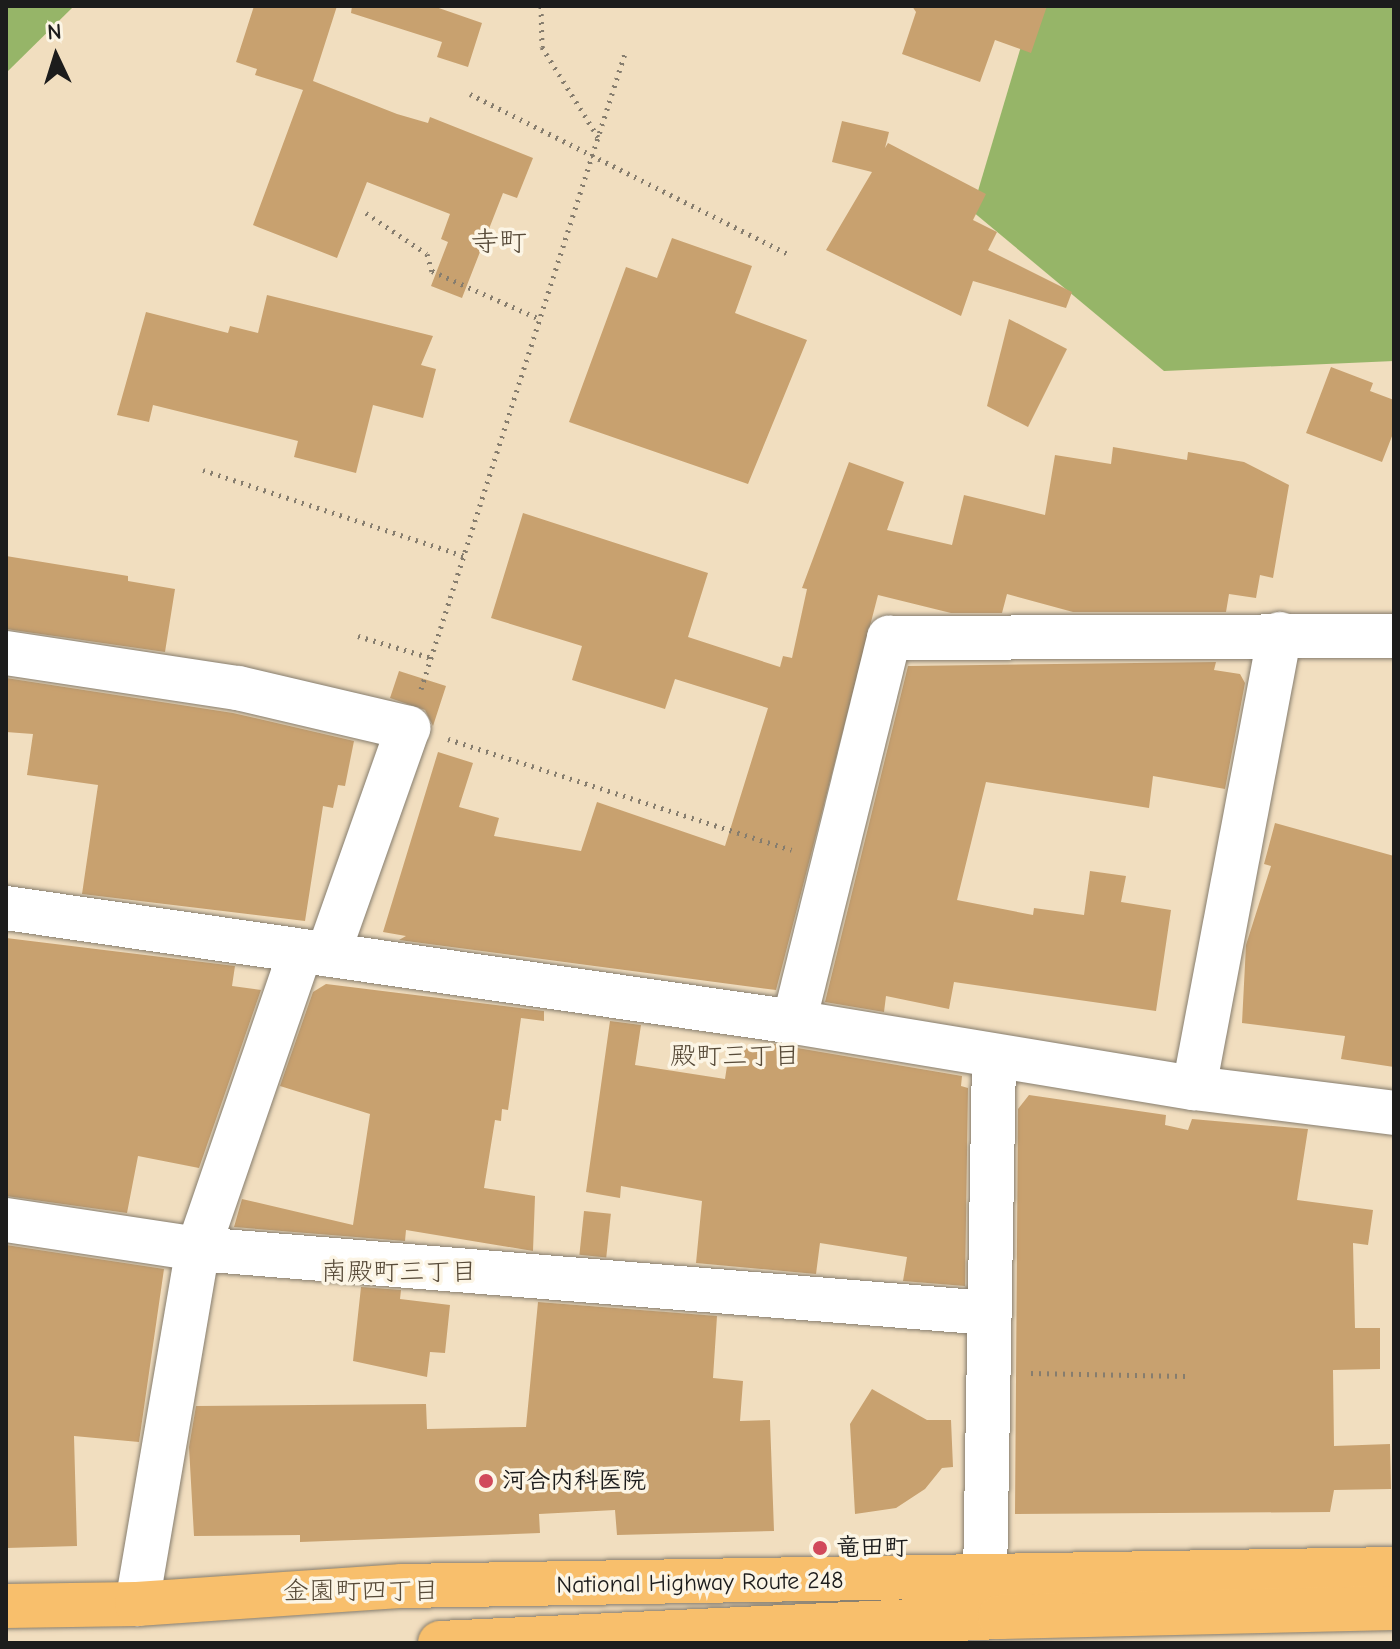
<!DOCTYPE html>
<meta charset="utf-8">
<style>
body{margin:0}
#map{position:relative;width:1400px;height:1649px;overflow:hidden;background:#f1debf;font-family:"Comic Neue","Klee One",sans-serif}
div>[style]{position:absolute}
[style*='--x']{left:calc(var(--x)*1px);top:calc(var(--y)*1px);width:calc(var(--w)*1px);rotate:calc(var(--a)*1deg)}
.forest>*{inset:0;background:#96b568}
.building>*{inset:0;background:#c8a16f;transform-origin:0 0}
.path>*{height:5px;margin-top:-2.5px;transform-origin:0;background:repeating-linear-gradient(90deg,#867d6e 0 2px,transparent 0 8px)}
.roads{filter:drop-shadow(0 0 2px #867d6e) drop-shadow(0 0 2px #867d6e)}
.minor>*{height:44px;margin:-22px;padding:0 22px;transform-origin:22px;border-radius:22px;background:#fff}
.highway>*{height:44px;margin:-22px;padding:0 22px;transform-origin:22px;border-radius:22px;background:#f8bf6c}
.dots>*{width:22px;height:22px;translate:-50% -50%;box-sizing:border-box;border:4px solid #fcf5e5;border-radius:50%}
span{translate:-50% -50%;white-space:nowrap;text-align:center;line-height:1.15;-webkit-text-stroke:7px #fcf5e5;paint-order:stroke}
.poi-label{font-size:24px;color:#1c1c1c;font-weight:700}
.left{translate:0 -50%;text-align:left}
.street-label{font-size:24px;color:#1c1c1c}
.neighbourhood-label{font-size:26px;color:#584b39}
.quarter-label{font-size:28px;color:#584b39}
.frame{position:absolute;inset:0;border:8px solid #1c1c1c;pointer-events:none}
.north{position:absolute;left:16px;top:16px;width:80px;height:80px;-webkit-text-stroke:6px #fcf5e5;paint-order:stroke;rotate:356deg;font-size:22px;font-weight:700;line-height:32px;text-align:center;color:#1c1c1c}
.north::after{content:'';display:block;margin:auto;width:28px;height:36px;background:#1c1c1c;clip-path:polygon(50% 0,100% 100%,50% 72%,0 100%)}
</style>
<div id="map">
<div class="forest">
<i style="clip-path:polygon(6px 6px,74px 6px,6px 73px)"></i>
<i style="clip-path:polygon(1033px 6px,1394px 6px,1394px 361px,1164px 371px,972px 211px)"></i>
</div>
<div class="building">
<i style="clip-path:polygon(254px 6px,337px 6px,313px 81px,397px 114px,428px 123px,430px 117px,533px 158px,517px 198px,503px 193px,462px 298px,431px 286px,448px 242px,441px 239px,450px 214px,367px 182px,337px 258px,253px 225px,303px 90px,255px 75px,257px 69px,236px 62px)"></i>
<i style="clip-path:polygon(352px 6px,433px 6px,482px 23px,468px 67px,437px 57px,442px 42px,351px 13px)"></i>
<i style="clip-path:polygon(912px 6px,1047px 6px,1031px 53px,995px 40px,980px 82px,902px 54px,916px 12px)"></i>
<i style="clip-path:polygon(842px 121px,889px 132px,885px 148px,888px 143px,986px 194px,973px 220px,997px 232px,988px 250px,1072px 292px,1066px 308px,973px 281px,961px 316px,826px 250px,872px 172px,832px 162px)"></i>
<i style="clip-path:polygon(672px 238px,752px 266px,735px 313px,807px 340px,748px 484px,569px 422px,626px 267px,657px 278px)"></i>
<i style="clip-path:polygon(267px 295px,433px 336px,421px 365px,436px 369px,423px 418px,373px 405px,356px 473px,294px 457px,298px 441px,153px 405px,149px 422px,117px 415px,146px 312px,228px 333px,230px 326px,258px 333px)"></i>
<i style="clip-path:polygon(1009px 319px,1067px 349px,1028px 427px,987px 406px)"></i>
<i style="clip-path:polygon(1331px 367px,1373px 383px,1370px 391px,1394px 400px,1394px 431px,1382px 462px,1306px 433px)"></i>
<i style="clip-path:polygon(1113px 447px,1187px 460px,1188px 452px,1244px 462px,1289px 485px,1273px 578px,1260px 575px,1256px 598px,1229px 594px,1226px 612px,1073px 612px,1007px 594px,1002px 613px,951px 613px,878px 595px,776px 990px,399px 940px,406px 936px,383px 932px,438px 752px,473px 763px,459px 807px,499px 818px,494px 836px,581px 851px,597px 802px,725px 846px,768px 708px,675px 679px,665px 709px,572px 680px,582px 646px,491px 618px,523px 513px,708px 573px,688px 637px,780px 667px,783px 656px,792px 658px,807px 589px,802px 588px,849px 462px,904px 482px,887px 530px,952px 545px,964px 495px,1045px 515px,1055px 455px,1111px 464px)"></i>
<i style="clip-path:polygon(6px 556px,128px 576px,128px 581px,175px 589px,165px 652px,6px 629px)"></i>
<i style="clip-path:polygon(1216px 662px,1214px 670px,1240px 674px,1245px 683px,1225px 789px,1153px 776px,1149px 808px,986px 782px,957px 900px,1033px 915px,1034px 908px,1084px 915px,1090px 871px,1126px 876px,1121px 902px,1171px 910px,1156px 1011px,954px 982px,949px 1009px,886px 996px,884px 1012px,825px 1002px,908px 666px)"></i>
<i style="clip-path:polygon(399px 671px,446px 686px,433px 726px,425px 710px,390px 698px)"></i>
<i style="clip-path:polygon(6px 678px,233px 713px,354px 741px,345px 786px,338px 785px,333px 808px,323px 806px,305px 921px,82px 894px,98px 785px,27px 775px,33px 734px,6px 732px)"></i>
<i style="clip-path:polygon(1275px 823px,1394px 856px,1394px 1067px,1341px 1059px,1345px 1036px,1242px 1023px,1246px 945px,1271px 866px,1264px 864px)"></i>
<i style="clip-path:polygon(6px 938px,235px 966px,232px 986px,261px 990px,199px 1168px,138px 1156px,127px 1213px,6px 1196px)"></i>
<i style="clip-path:polygon(326px 984px,544px 1011px,544px 1021px,521px 1018px,508px 1110px,502px 1109px,501px 1121px,495px 1120px,484px 1188px,535px 1196px,533px 1251px,406px 1230px,405px 1241px,234px 1227px,242px 1199px,353px 1225px,370px 1114px,280px 1086px,313px 992px)"></i>
<i style="clip-path:polygon(610px 1021px,641px 1025px,635px 1065px,725px 1079px,730px 1046px,767px 1051px,768px 1043px,962px 1076px,961px 1086px,968px 1088px,965px 1286px,903px 1281px,907px 1257px,820px 1243px,816px 1274px,696px 1263px,702px 1201px,621px 1186px,620px 1198px,586px 1192px)"></i>
<i style="clip-path:polygon(1029px 1095px,1166px 1115px,1165px 1125px,1188px 1130px,1192px 1119px,1308px 1129px,1297px 1200px,1373px 1210px,1368px 1245px,1353px 1243px,1355px 1328px,1380px 1328px,1380px 1369px,1333px 1370px,1334px 1446px,1390px 1444px,1391px 1489px,1334px 1490px,1330px 1512px,1015px 1514px,1018px 1109px)"></i>
<i style="left:584px;top:1211px;width:27px;height:44px;rotate:6deg"></i>
<i style="clip-path:polygon(6px 1245px,164px 1269px,139px 1442px,74px 1436px,77px 1546px,6px 1548px)"></i>
<i style="clip-path:polygon(361px 1287px,401px 1290px,400px 1299px,450px 1305px,445px 1353px,430px 1352px,427px 1377px,353px 1361px)"></i>
<i style="clip-path:polygon(538px 1302px,717px 1316px,713px 1378px,743px 1381px,740px 1421px,770px 1420px,774px 1531px,617px 1535px,615px 1510px,539px 1514px,540px 1533px,300px 1542px,300px 1535px,194px 1536px,189px 1447px,196px 1406px,426px 1404px,427px 1429px,526px 1427px)"></i>
<i style="clip-path:polygon(872px 1389px,927px 1420px,951px 1420px,953px 1467px,942px 1468px,925px 1489px,896px 1508px,855px 1514px,850px 1424px)"></i>
</div>
<div class="path">
<i style="--x:541;--y:6;--w:41;--a:88.6"></i>
<i style="--x:542;--y:47;--w:106;--a:58.1"></i>
<i style="--x:470;--y:94;--w:356;--a:26.7"></i>
<i style="--x:366;--y:213;--w:73;--a:33.9"></i>
<i style="--x:427;--y:254;--w:18;--a:74"></i>
<i style="--x:432;--y:271;--w:118;--a:24"></i>
<i style="--x:203;--y:470;--w:275;--a:18.2"></i>
<i style="--x:358;--y:636;--w:77;--a:16.6"></i>
<i style="--x:421;--y:689;--w:671;--a:-72.21"></i>
<i style="--x:448;--y:739;--w:361;--a:17.9"></i>
<i style="--x:1031;--y:1373;--w:155;--a:1.1"></i>
</div>
<div class="roads">
<div class="minor">
<i style="--x:6;--y:653;--w:235;--a:8.6"></i>
<i style="--x:238;--y:688;--w:175;--a:13.2"></i>
<i style="--x:408;--y:728;--w:240;--a:109.5"></i>
<i style="--x:6;--y:908;--w:796;--a:8.23"></i>
<i style="--x:794;--y:1022;--w:405;--a:9.4"></i>
<i style="--x:1194;--y:1088;--w:202;--a:7.1"></i>
<i style="--x:794;--y:1022;--w:396;--a:-76.1"></i>
<i style="--x:889;--y:638;--w:505;--a:-0.23"></i>
<i style="--x:1194;--y:1088;--w:462;--a:-79.3"></i>
<i style="--x:6;--y:1220;--w:194;--a:8.6"></i>
<i style="--x:198;--y:1249;--w:794;--a:4.63"></i>
<i style="--x:985;--y:1579;--w:521;--a:-89.01"></i>
<i style="--x:137;--y:1604;--w:360;--a:-80.3"></i>
<i style="--x:198;--y:1249;--w:314;--a:-71"></i>
</div>
<div class="highway">
<i style="--x:6;--y:1606;--w:131;--a:-0.9"></i>
<i style="--x:137;--y:1604;--w:266;--a:-3.9"></i>
<i style="--x:402;--y:1586;--w:992;--a:-0.98"></i>
<i style="--x:440;--y:1643;--w:561;--a:-2.66"></i>
<i style="--x:1000;--y:1617;--w:394;--a:-1.3"></i>
</div>
</div>
<div class="dots">
<i style="left:486px;top:1481px;background:#d1495b"></i>
<i style="left:820px;top:1548px;background:#d1495b"></i>
</div>
<div class="poi-label">
<span class="left" style="left:502px;top:1481px">河合内科医院</span>
<span class="left" style="left:836px;top:1548px">竜田町</span>
</div>
<div class="street-label">
<span style="left:700px;top:1583px;rotate:-1deg">National Highway Route 248</span>
</div>
<div class="neighbourhood-label">
<span style="left:735px;top:1057px">殿町三丁目</span>
<span style="left:399px;top:1273px">南殿町三丁目</span>
<span style="left:361px;top:1592px">金園町四丁目</span>
</div>
<div class="quarter-label">
<span style="left:499px;top:242px">寺町</span>
</div>
<div class="frame"></div>
<div class="north">N</div>
</div>
